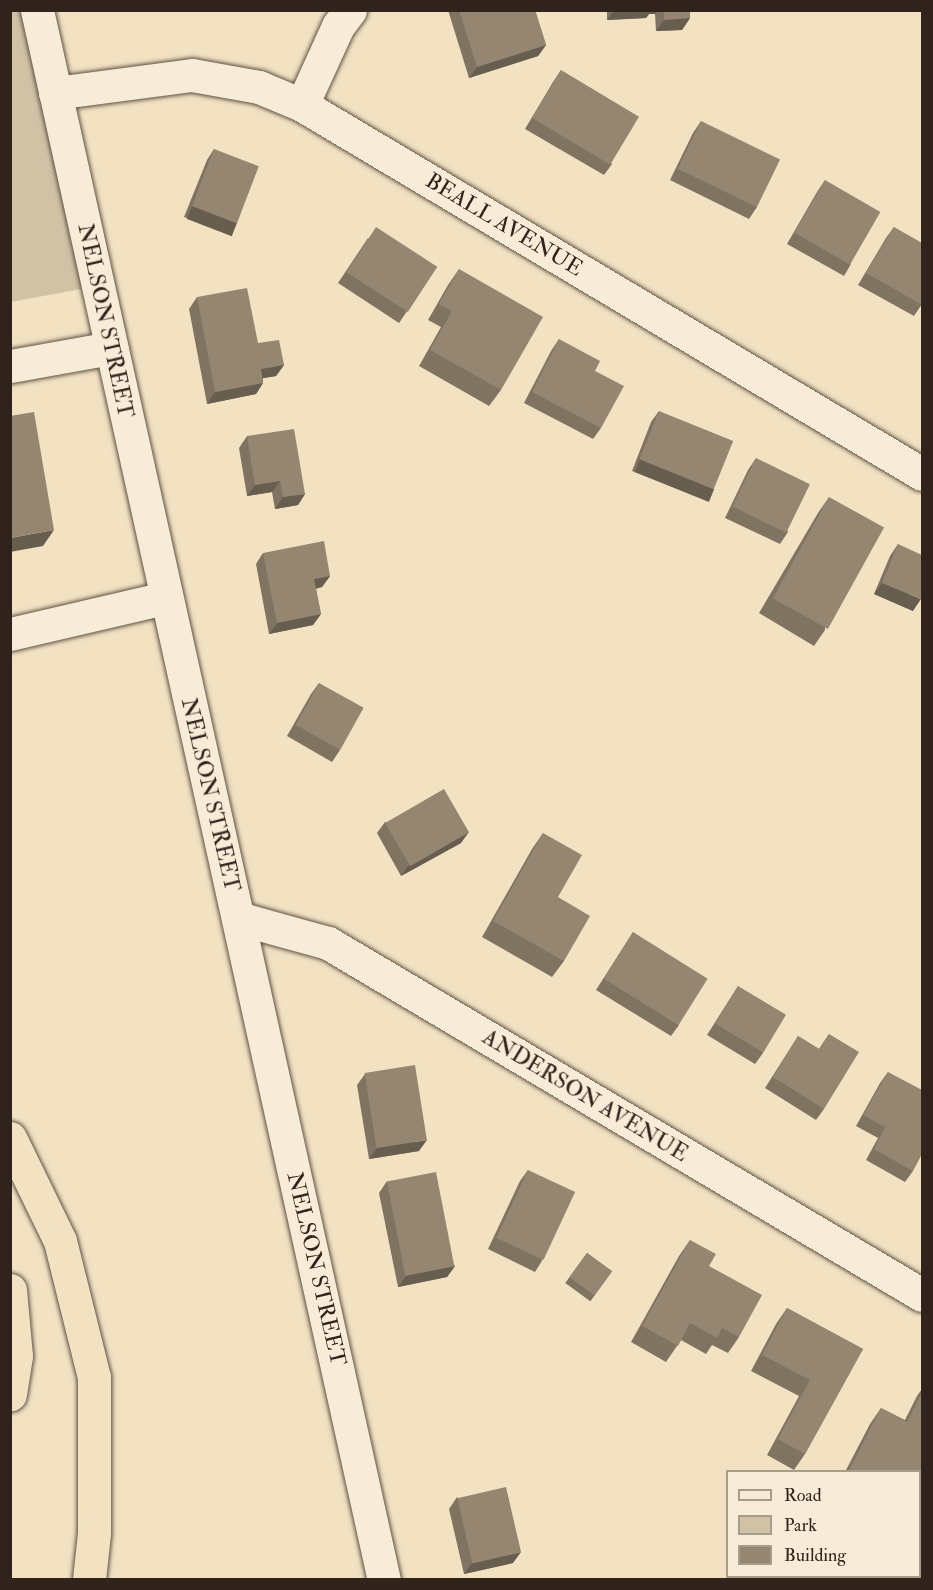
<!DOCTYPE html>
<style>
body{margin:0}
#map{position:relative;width:933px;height:1590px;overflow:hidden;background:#f2e2c2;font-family:"IM FELL Double Pica",serif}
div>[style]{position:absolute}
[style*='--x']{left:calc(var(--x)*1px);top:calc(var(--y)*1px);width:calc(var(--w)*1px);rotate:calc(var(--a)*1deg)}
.green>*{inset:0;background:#d1c2a6}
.roads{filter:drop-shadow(0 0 2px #605346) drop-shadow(0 0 2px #605346)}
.minor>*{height:33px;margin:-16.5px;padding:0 16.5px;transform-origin:16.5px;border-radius:16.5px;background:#f7ecd7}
.highway>*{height:33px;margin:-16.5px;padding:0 16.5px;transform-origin:16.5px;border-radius:16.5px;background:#f2e2c2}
.wall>*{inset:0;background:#807362;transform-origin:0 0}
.shaded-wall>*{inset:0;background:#685e50;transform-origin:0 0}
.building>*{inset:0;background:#958672;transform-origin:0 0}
span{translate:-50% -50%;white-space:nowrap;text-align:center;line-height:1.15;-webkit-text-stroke:4.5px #f7ecd7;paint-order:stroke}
.street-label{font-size:22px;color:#30231c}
.frame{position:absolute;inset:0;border:12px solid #30231c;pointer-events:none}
.legend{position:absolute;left:726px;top:1470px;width:195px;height:108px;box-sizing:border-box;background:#f7ecd7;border:2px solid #a79c8c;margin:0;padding:8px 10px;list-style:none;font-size:18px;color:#30231c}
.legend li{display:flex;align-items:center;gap:12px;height:30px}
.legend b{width:30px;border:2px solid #a79c8c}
</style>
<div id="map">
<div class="green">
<i style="clip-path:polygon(11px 11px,37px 11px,97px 286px,11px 302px)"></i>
</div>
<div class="roads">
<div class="minor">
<i style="--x:37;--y:10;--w:1608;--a:77.54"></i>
<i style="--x:55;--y:93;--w:138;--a:-7.5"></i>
<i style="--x:192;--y:75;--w:68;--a:10.2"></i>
<i style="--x:259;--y:87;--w:47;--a:22.7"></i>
<i style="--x:302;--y:105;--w:721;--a:30.76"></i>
<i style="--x:302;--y:105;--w:87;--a:-65.5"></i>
<i style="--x:338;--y:26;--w:20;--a:-53"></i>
<i style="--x:10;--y:366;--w:103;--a:-10.1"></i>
<i style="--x:10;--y:634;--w:159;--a:-13.1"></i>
<i style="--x:238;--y:918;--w:93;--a:15.5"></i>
<i style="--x:328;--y:943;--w:690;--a:30.65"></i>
</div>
<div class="highway">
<i style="--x:10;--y:1138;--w:114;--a:64.1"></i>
<i style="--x:60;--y:1241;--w:140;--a:76"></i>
<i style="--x:94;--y:1377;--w:156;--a:90"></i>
<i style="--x:94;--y:1533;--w:47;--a:96.1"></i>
<i style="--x:10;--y:1290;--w:66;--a:84.8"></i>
<i style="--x:16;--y:1356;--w:39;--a:99"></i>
</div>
</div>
<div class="wall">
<i style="clip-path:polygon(448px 10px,535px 10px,546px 45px,538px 56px,469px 78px)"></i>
<i style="clip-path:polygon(607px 10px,690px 10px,690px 18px,682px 30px,656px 31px,655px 14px,649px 14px,646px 18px,607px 20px)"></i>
<i style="clip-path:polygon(561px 70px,612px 164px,604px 175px,525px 129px,553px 82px)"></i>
<i style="clip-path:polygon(701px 121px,757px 207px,749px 219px,670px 180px,693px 133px)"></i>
<i style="clip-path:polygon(214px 149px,237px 223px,229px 234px,184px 217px,207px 160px)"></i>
<i style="clip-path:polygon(825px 180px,851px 264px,844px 276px,787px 244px,817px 192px)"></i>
<i style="clip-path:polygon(894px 227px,922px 304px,914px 316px,858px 285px,886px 238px)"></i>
<i style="clip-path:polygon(368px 238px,437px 267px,399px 323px,338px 283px)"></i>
<i style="clip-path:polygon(459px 269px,501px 390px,489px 406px,419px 366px,441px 327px,428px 320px,448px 285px)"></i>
<i style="clip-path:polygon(197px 297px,258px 343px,284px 365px,276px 376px,263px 378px,263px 383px,256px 394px,207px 404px,189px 309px)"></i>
<i style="clip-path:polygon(559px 339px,601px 428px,593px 439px,524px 403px,551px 351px)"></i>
<i style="clip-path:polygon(659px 411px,714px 489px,706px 500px,632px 471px,651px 422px)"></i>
<i style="clip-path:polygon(247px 436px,305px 494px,298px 505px,275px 509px,272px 492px,247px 496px,239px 448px)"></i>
<i style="clip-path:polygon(756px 458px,788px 532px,780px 544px,725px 518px,748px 470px)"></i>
<i style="clip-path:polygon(829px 497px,825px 630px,814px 646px,759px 613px,818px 513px)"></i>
<i style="clip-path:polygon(898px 544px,913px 611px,874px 594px,890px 556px)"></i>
<i style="clip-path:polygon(263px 553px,330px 576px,322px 587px,316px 589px,321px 614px,313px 625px,269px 634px,256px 564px)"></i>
<i style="clip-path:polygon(319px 683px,340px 750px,332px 762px,287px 736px,311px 694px)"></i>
<i style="clip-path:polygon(385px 822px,461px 843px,401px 876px,377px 833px)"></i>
<i style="clip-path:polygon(543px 833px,558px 897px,564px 961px,552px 977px,482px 937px,532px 849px)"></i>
<i style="clip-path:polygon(633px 932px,679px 1025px,671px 1036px,596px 990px)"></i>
<i style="clip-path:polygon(738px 986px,763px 1053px,755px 1064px,707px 1035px)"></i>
<i style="clip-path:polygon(829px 1034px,824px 1109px,816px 1120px,765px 1088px,798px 1036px,819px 1049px)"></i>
<i style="clip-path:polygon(888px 1072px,913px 1171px,905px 1182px,866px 1160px,878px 1138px,856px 1126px,880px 1083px)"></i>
<i style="clip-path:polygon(365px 1074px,419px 1151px,369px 1159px,357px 1085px)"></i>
<i style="clip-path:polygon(528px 1170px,542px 1261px,535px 1272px,488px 1249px,520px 1181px)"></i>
<i style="clip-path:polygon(387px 1181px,455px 1266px,447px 1277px,398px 1287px,379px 1193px)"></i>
<i style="clip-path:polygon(690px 1240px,709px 1266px,739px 1337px,728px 1353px,712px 1345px,706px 1354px,681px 1340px,666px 1362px,631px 1342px,679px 1256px)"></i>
<i style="left:587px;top:1253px;width:31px;height:37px;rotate:36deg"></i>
<i style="clip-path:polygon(787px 1308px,863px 1349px,805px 1454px,794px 1470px,767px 1455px,799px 1396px,751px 1371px,776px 1324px)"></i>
<i style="clip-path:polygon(922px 1389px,922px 1555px,920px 1553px,920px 1472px,845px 1472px,870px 1424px,881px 1408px,905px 1420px,917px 1396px)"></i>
<i style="clip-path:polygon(457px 1497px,513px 1563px,464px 1574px,449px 1509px)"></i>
</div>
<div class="shaded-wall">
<i style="clip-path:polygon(614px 10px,658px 10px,655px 14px,649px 14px,646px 18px,607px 20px)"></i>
<i style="clip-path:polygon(690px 18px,682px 30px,656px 31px,664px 20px)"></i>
<i style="clip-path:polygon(546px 45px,538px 56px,469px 78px,477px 67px)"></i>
<i style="left:192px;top:206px;width:48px;height:14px;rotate:21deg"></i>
<i style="clip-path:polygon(284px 365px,276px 376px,253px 380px,261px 369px)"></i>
<i style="clip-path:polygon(263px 383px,256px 394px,207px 404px,215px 392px)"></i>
<i style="left:640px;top:459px;width:80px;height:14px;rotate:22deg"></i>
<i style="clip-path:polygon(280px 481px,272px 492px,247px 496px,255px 485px)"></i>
<i style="clip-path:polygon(305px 494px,298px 505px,275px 509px,283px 497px)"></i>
<i style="clip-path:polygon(54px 530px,43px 546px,10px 552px,10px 538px)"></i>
<i style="clip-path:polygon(330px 576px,322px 587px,306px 590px,314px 579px)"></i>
<i style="clip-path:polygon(882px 583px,921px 599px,913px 611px,874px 594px)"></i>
<i style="clip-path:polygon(321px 614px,313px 625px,269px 634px,277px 623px)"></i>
<i style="clip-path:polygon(469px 832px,461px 843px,401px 876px,409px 865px)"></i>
<i style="clip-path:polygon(427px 1140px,419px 1151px,369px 1159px,377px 1148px)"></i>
<i style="clip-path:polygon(455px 1266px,447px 1277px,398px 1287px,406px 1276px)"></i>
<i style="clip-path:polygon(521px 1552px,513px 1563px,464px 1574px,472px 1563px)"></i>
</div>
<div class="building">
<i style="clip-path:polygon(459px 10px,535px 10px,546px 45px,477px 67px)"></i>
<i style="clip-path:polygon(664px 10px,690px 10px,690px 18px,664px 20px)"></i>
<i style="left:561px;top:70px;width:91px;height:56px;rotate:31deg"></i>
<i style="left:701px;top:121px;width:88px;height:53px;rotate:26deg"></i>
<i style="left:214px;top:149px;width:48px;height:61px;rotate:21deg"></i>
<i style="left:825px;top:180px;width:64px;height:61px;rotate:30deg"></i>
<i style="left:376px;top:227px;width:73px;height:54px;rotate:33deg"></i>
<i style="clip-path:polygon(894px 227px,922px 243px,922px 305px,866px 273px)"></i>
<i style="clip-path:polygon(459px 269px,543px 317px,501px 390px,430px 350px,452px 311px,439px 304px)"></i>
<i style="clip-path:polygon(247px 288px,258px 343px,279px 340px,284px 365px,261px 369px,263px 383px,215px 392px,197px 297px)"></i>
<i style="clip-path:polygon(559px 339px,600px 361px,595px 371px,624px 386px,601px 428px,532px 392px)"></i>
<i style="left:659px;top:411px;width:80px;height:52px;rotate:22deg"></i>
<i style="clip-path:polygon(34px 412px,54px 530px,10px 538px,10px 416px)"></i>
<i style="clip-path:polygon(294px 429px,305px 494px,283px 497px,280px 481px,255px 485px,247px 436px)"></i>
<i style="left:756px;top:458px;width:60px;height:54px;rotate:26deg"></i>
<i style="left:829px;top:497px;width:63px;height:116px;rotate:29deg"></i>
<i style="clip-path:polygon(324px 541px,330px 576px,314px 579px,321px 614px,277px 623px,263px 553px)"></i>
<i style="clip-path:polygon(898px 544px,922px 555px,922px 595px,921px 599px,882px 583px)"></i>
<i style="left:319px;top:683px;width:51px;height:48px;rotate:29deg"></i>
<i style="left:444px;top:789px;width:50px;height:68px;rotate:60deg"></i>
<i style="clip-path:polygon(543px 833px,582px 855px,558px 897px,590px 916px,564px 961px,493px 921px)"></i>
<i style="left:633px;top:932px;width:88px;height:55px;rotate:32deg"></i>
<i style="left:738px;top:986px;width:56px;height:44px;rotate:31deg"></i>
<i style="clip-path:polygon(829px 1034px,859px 1052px,824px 1109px,773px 1077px,798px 1036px,819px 1049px)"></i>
<i style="left:415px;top:1065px;width:76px;height:51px;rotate:81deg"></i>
<i style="clip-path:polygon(888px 1072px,922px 1090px,922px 1154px,913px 1171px,874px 1149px,885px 1127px,863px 1115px)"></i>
<i style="left:528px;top:1170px;width:52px;height:75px;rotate:25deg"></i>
<i style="left:436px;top:1172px;width:96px;height:50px;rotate:79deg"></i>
<i style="clip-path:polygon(690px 1240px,716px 1254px,709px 1266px,762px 1295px,739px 1337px,722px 1328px,717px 1338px,690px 1323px,678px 1346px,642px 1326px)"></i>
<i style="left:587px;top:1253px;width:31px;height:30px;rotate:36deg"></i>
<i style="clip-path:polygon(787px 1308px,863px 1349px,805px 1454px,778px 1439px,810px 1380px,762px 1355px)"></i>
<i style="clip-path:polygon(922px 1392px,922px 1533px,920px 1532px,920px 1472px,848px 1472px,881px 1408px,907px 1422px)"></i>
<i style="left:506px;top:1487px;width:67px;height:50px;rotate:77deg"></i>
</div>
<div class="street-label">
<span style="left:504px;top:225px;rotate:31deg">BEALL AVENUE</span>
<span style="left:105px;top:321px;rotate:78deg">NELSON STREET</span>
<span style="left:210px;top:795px;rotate:77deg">NELSON STREET</span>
<span style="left:585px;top:1096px;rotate:31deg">ANDERSON AVENUE</span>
<span style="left:316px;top:1269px;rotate:77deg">NELSON STREET</span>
</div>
<div class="frame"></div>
<ul class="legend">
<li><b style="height:8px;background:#f7ecd7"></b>Road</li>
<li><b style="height:16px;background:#d1c2a6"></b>Park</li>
<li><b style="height:16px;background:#958672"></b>Building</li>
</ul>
</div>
